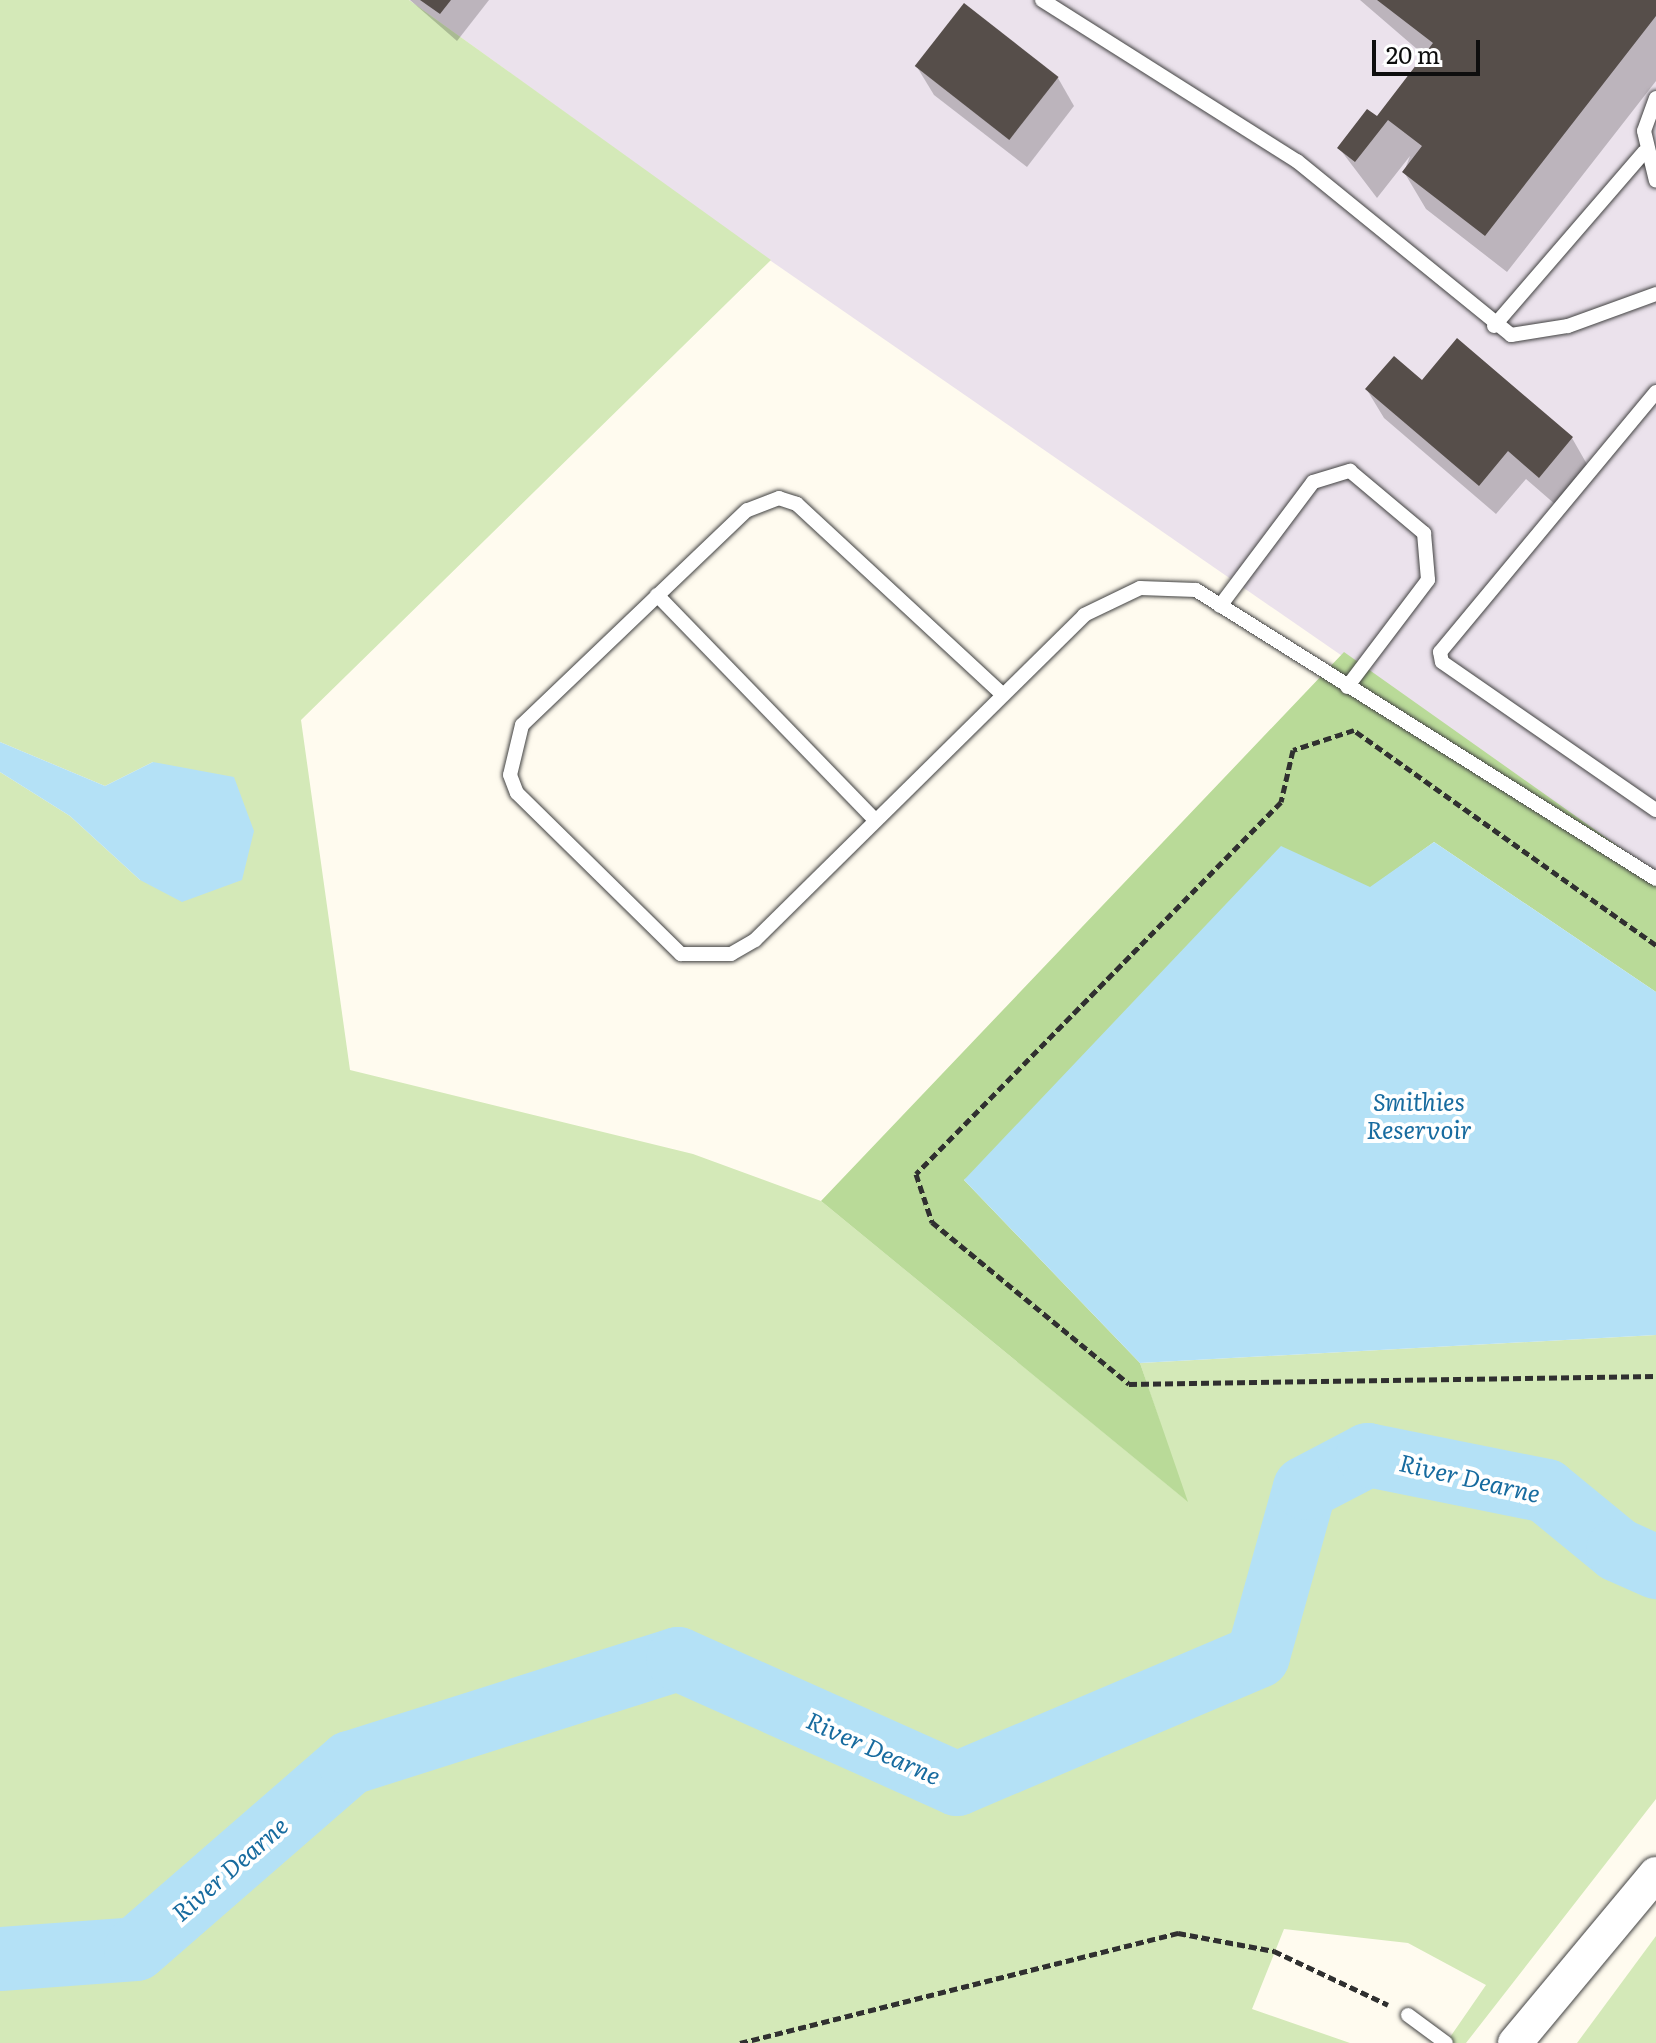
<!DOCTYPE html>
<style>
body{margin:0}
#map{position:relative;width:1656px;height:2043px;overflow:hidden;background:#fffbef;font-family:Literata,serif}
div>[style]{position:absolute}
[style*='--x']{left:calc(var(--x)*1px);top:calc(var(--y)*1px);width:calc(var(--w)*1px);rotate:calc(var(--a)*1deg)}
.industrial>*{inset:0;background:#ebe2ec}
.green>*{inset:0;background:#d4e9b8}
.forest>*{inset:0;background:#b9da98}
.water>*{inset:0;background:#b4e1f6}
.shadow>*{inset:0;background:#0003}
.river>*{height:64px;margin:-32px;padding:0 32px;transform-origin:32px;border-radius:32px;background:#b4e1f6}
.building>*{inset:0;background:#564e4a;transform-origin:0 0}
.path>*{height:5px;margin-top:-2.5px;transform-origin:0;background:repeating-linear-gradient(90deg,#303030 0 8px,transparent 0 12px)}
.roads{filter:drop-shadow(0 0 2px #414141) drop-shadow(0 0 2px #414141)}
.service>*{height:14px;margin:-7px;padding:0 7px;transform-origin:7px;border-radius:7px;background:#fff}
.tertiary>*{height:34px;margin:-17px;padding:0 17px;transform-origin:17px;border-radius:17px;background:#fff}
span{translate:-50% -50%;white-space:nowrap;text-align:center;line-height:1.15;-webkit-text-stroke:8px #fff;paint-order:stroke}
.water-label{font-size:24px;color:#176b9f;font-style:italic}
.scale{position:absolute;left:1372px;top:40px;width:108px;height:36px;box-sizing:border-box;border:4px solid #0e0e0e;border-top:0;padding-left:10px;font-size:24px;line-height:28px;white-space:nowrap;color:#0e0e0e;-webkit-text-stroke:6px #fff;paint-order:stroke}
</style>
<div id="map">
<div class="industrial">
<i style="clip-path:polygon(409px 0,1656px 0,1656px 873px,771px 261px)"></i>
</div>
<div class="green">
<i style="clip-path:polygon(0 0,409px 0,771px 260px,301px 720px,350px 1070px,693px 1154px,821px 1201px,1186px 1500px,1140px 1363px,1656px 1335px,1656px 1799px,1466px 2043px,1446px 2043px,1486px 1985px,1408px 1943px,1284px 1929px,1252px 2009px,1350px 2043px,0 2043px,0 772px,70px 816px,140px 880px,153px 762px,105px 786px,0 742px)"></i>
<i style="clip-path:polygon(1656px 1936px,1656px 2043px,1577px 2043px)"></i>
</div>
<div class="forest">
<i style="clip-path:polygon(1344px 652px,1656px 873px,1656px 992px,1434px 842px,964px 1180px,1140px 1363px,1188px 1502px,821px 1201px)"></i>
</div>
<div class="water">
<i style="clip-path:polygon(0 742px,105px 786px,153px 762px,234px 777px,254px 831px,242px 880px,182px 902px,140px 880px,70px 816px,0 772px)"></i>
<i style="clip-path:polygon(1434px 842px,1656px 992px,1656px 1335px,1140px 1363px,964px 1180px,1281px 846px,1370px 887px)"></i>
</div>
<div class="shadow">
<i style="clip-path:polygon(410px 0,489px 0,457px 41px)"></i>
<i style="clip-path:polygon(1360px 0,1656px 0,1656px 81px,1507px 272px,1426px 209px,1404px 172px,1410px 156px,1377px 198px,1339px 148px,1377px 119px,1425px 56px)"></i>
<i style="clip-path:polygon(917px 67px,1058px 78px,1074px 106px,1027px 167px,934px 95px)"></i>
<i style="clip-path:polygon(1422px 383px,1572px 438px,1588px 466px,1556px 505px,1526px 479px,1496px 514px,1384px 418px,1367px 390px)"></i>
</div>
<div class="river">
<i style="--x:0;--y:1959;--w:136;--a:-4.2"></i>
<i style="--x:136;--y:1949;--w:284;--a:-41"></i>
<i style="--x:350;--y:1763;--w:344;--a:-17.6"></i>
<i style="--x:678;--y:1659;--w:306;--a:24.1"></i>
<i style="--x:957;--y:1784;--w:327;--a:-23"></i>
<i style="--x:1258;--y:1656;--w:174;--a:-74.4"></i>
<i style="--x:1305;--y:1488;--w:71;--a:-27.6"></i>
<i style="--x:1368;--y:1455;--w:182;--a:11.4"></i>
<i style="--x:1546;--y:1491;--w:93;--a:39.3"></i>
<i style="--x:1618;--y:1550;--w:42;--a:24.1"></i>
</div>
<div class="building">
<i style="clip-path:polygon(420px 0,451px 0,440px 14px)"></i>
<i style="clip-path:polygon(1377px 0,1656px 0,1656px 16px,1485px 236px,1402px 172px,1422px 146px,1388px 120px,1355px 162px,1337px 148px,1367px 109px,1377px 116px,1433px 43px)"></i>
<i style="left:964px;top:3px;width:120px;height:80px;rotate:38deg"></i>
<i style="clip-path:polygon(1457px 338px,1573px 437px,1539px 478px,1508px 451px,1479px 486px,1365px 389px,1394px 356px,1422px 380px)"></i>
</div>
<div class="path">
<i style="--x:1656;--y:945;--w:371;--a:-144.6"></i>
<i style="--x:1354;--y:730;--w:64;--a:161.8"></i>
<i style="--x:1293;--y:750;--w:53;--a:103"></i>
<i style="--x:1281;--y:802;--w:521;--a:134.46"></i>
<i style="--x:916;--y:1174;--w:51;--a:71.6"></i>
<i style="--x:932;--y:1222;--w:255;--a:39.4"></i>
<i style="--x:1129;--y:1384;--w:527;--a:-0.87"></i>
<i style="--x:740;--y:2043;--w:452;--a:-14.1"></i>
<i style="--x:1178;--y:1933;--w:98;--a:10.6"></i>
<i style="--x:1274;--y:1951;--w:126;--a:25.3"></i>
</div>
<div class="roads">
<div class="service">
<i style="--x:1042;--y:0;--w:302;--a:32.3"></i>
<i style="--x:1297;--y:161;--w:276;--a:39.1"></i>
<i style="--x:1511;--y:335;--w:58;--a:-9"></i>
<i style="--x:1568;--y:326;--w:94;--a:-20"></i>
<i style="--x:1656;--y:98;--w:35;--a:110"></i>
<i style="--x:1644;--y:131;--w:51;--a:76.5"></i>
<i style="--x:1494;--y:326;--w:230;--a:-49.2"></i>
<i style="--x:1656;--y:392;--w:338;--a:129.7"></i>
<i style="--x:1440;--y:652;--w:10;--a:79"></i>
<i style="--x:1442;--y:662;--w:260;--a:34.7"></i>
<i style="--x:657;--y:595;--w:310;--a:45.9"></i>
<i style="--x:1220;--y:606;--w:155;--a:-53.1"></i>
<i style="--x:1313;--y:482;--w:39;--a:-17"></i>
<i style="--x:1350;--y:471;--w:97;--a:40"></i>
<i style="--x:1424;--y:533;--w:47;--a:85.1"></i>
<i style="--x:1428;--y:580;--w:134;--a:127.1"></i>
<i style="--x:1002;--y:694;--w:280;--a:-137.2"></i>
<i style="--x:797;--y:504;--w:19;--a:-162"></i>
<i style="--x:779;--y:498;--w:34;--a:159"></i>
<i style="--x:747;--y:510;--w:311;--a:136.3"></i>
<i style="--x:522;--y:725;--w:51;--a:103.5"></i>
<i style="--x:510;--y:775;--w:19;--a:69"></i>
<i style="--x:517;--y:793;--w:230;--a:44.5"></i>
<i style="--x:681;--y:954;--w:50;--a:0"></i>
<i style="--x:731;--y:954;--w:28;--a:-30"></i>
<i style="--x:755;--y:940;--w:462;--a:-44.6"></i>
<i style="--x:1084;--y:615;--w:62;--a:-25.7"></i>
<i style="--x:1140;--y:588;--w:56;--a:2"></i>
<i style="--x:1196;--y:590;--w:543;--a:32.14"></i>
<i style="--x:1408;--y:2015;--w:47;--a:36.4"></i>
</div>
<div class="tertiary">
<i style="--x:1515;--y:2043;--w:220;--a:-50.2"></i>
</div>
</div>
<div class="water-label">
<span style="left:1419px;top:1115px">Smithies<br>Reservoir</span>
<span style="left:1470px;top:1477px;rotate:13deg">River Dearne</span>
<span style="left:874px;top:1747px;rotate:24deg">River Dearne</span>
<span style="left:229px;top:1868px;rotate:-41deg">River Dearne</span>
</div>
<div class="scale">20 m</div>
</div>
